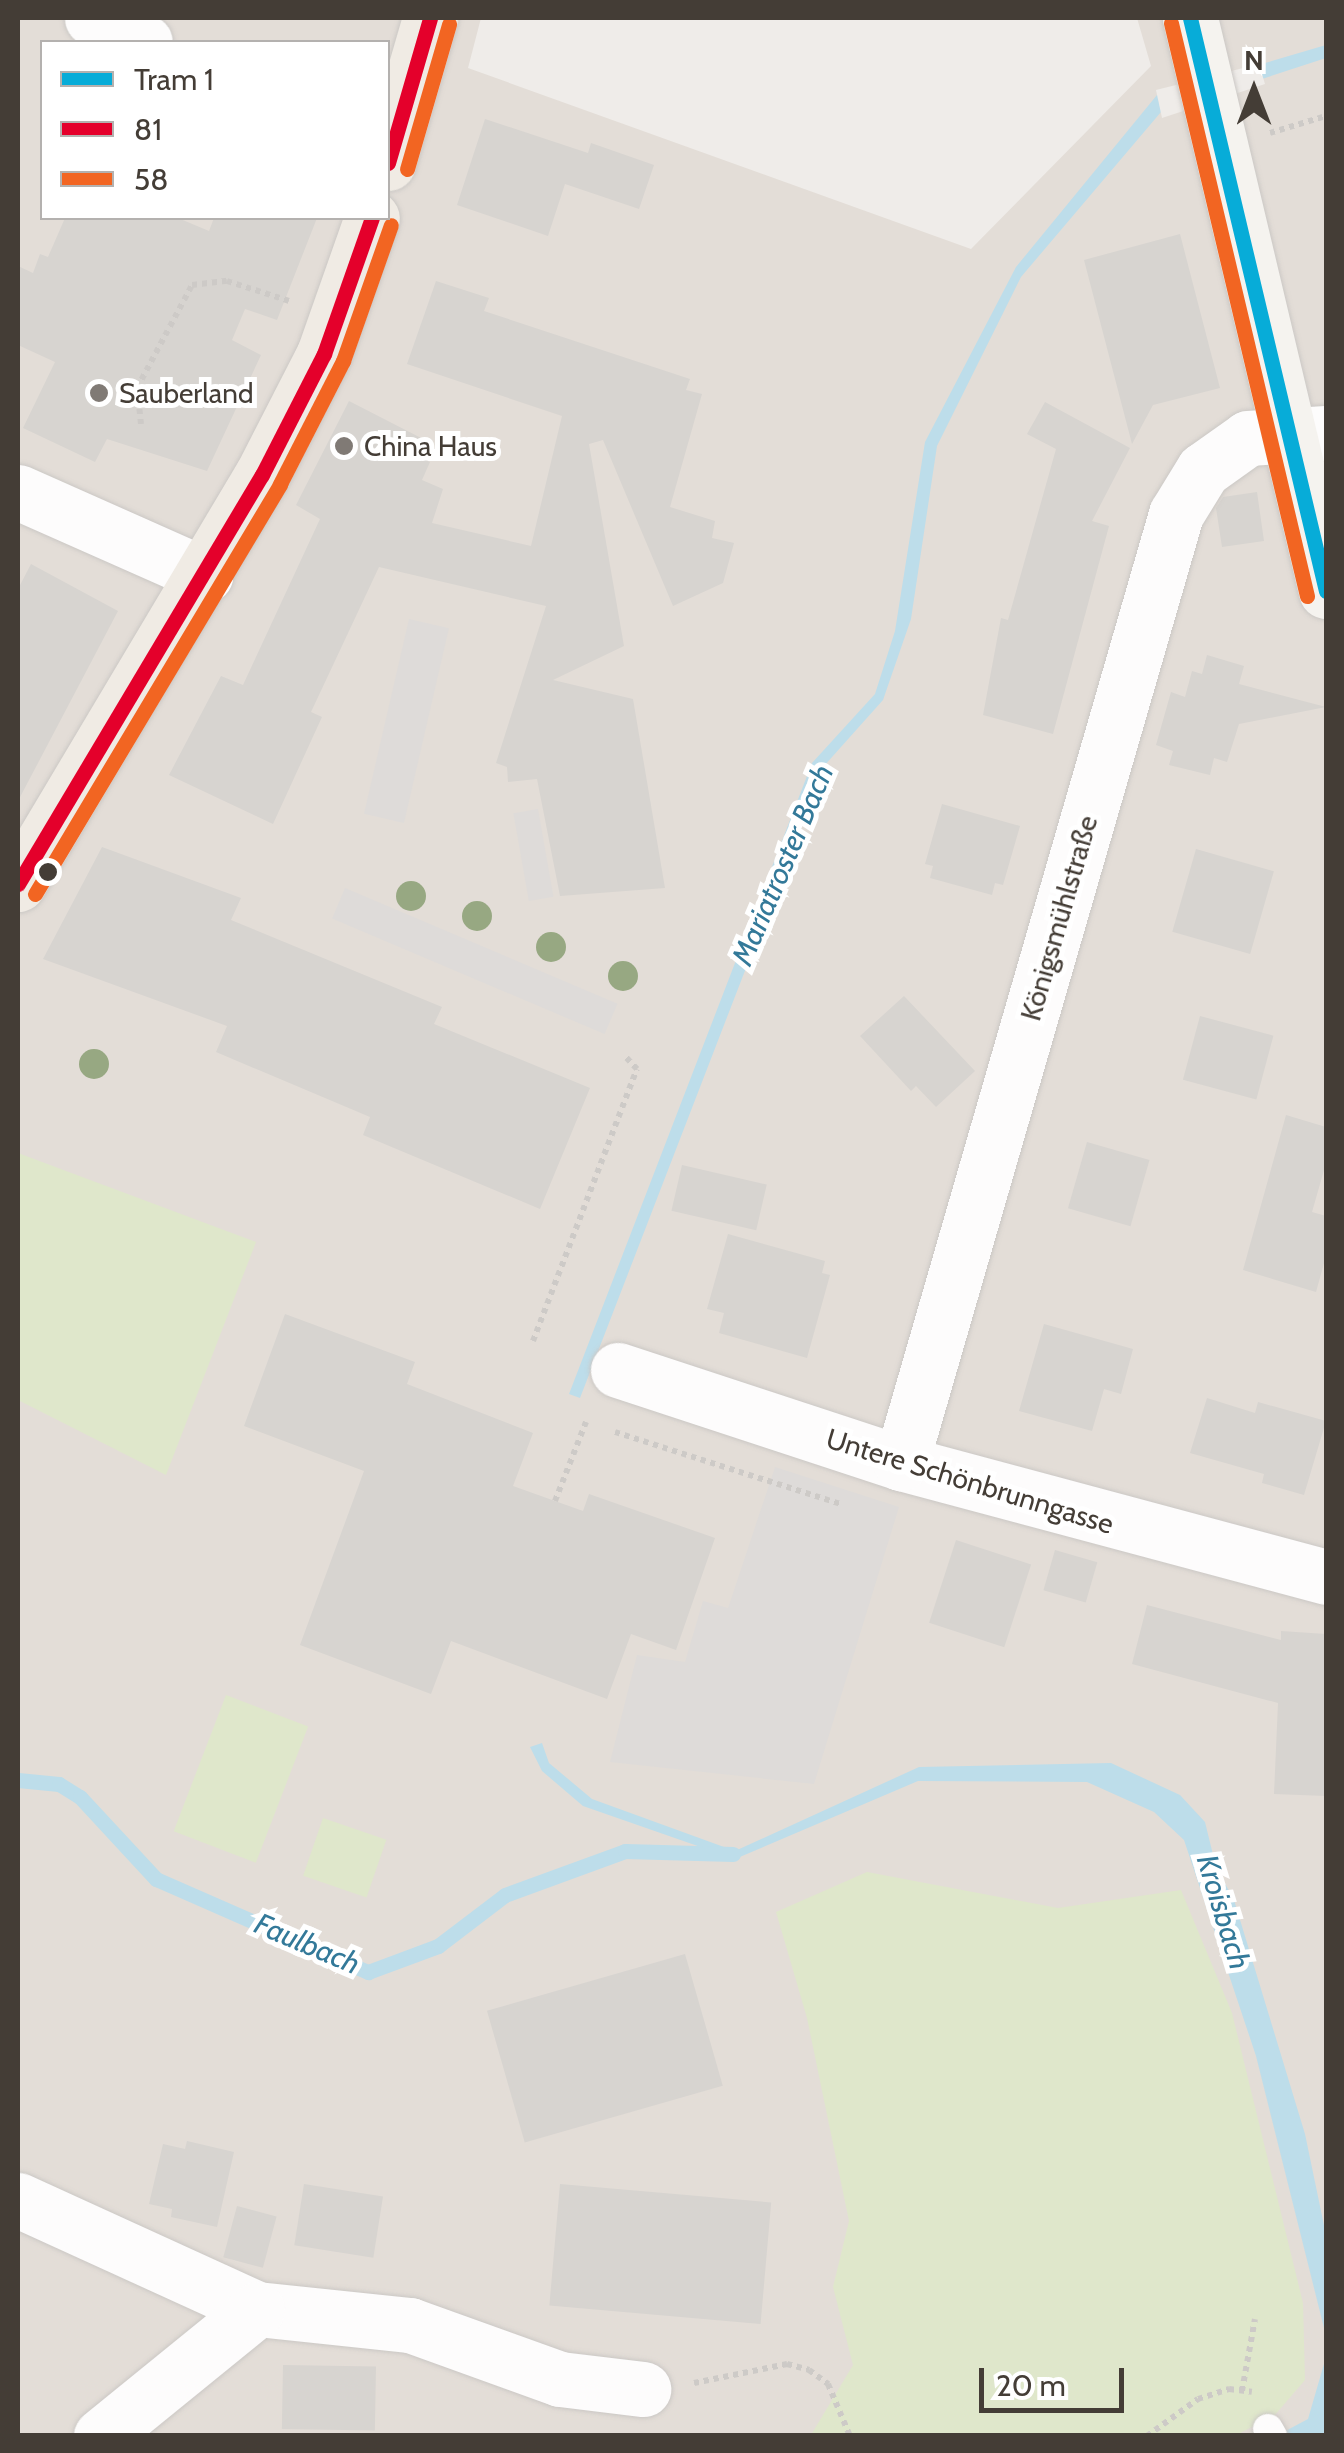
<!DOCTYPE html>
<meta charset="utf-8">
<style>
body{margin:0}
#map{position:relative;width:1344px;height:2453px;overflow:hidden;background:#efece9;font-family:Cabin,sans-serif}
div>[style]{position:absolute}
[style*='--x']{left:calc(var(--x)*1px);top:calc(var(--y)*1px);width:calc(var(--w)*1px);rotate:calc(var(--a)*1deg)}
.residential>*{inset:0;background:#e3ddd7}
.green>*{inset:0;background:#dfe7cb;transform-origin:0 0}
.parking>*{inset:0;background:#dedbd9;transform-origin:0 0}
.water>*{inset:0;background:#bdddea}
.pier>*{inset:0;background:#efece9}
.stream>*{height:15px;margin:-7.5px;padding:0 7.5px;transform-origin:7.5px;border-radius:7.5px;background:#bdddea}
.building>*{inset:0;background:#d7d4d0;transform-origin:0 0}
.path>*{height:6px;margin-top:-3px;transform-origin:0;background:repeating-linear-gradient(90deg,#cdcac7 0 5px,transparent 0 10px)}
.roads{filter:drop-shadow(0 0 2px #cbc8c5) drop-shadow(0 0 2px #cbc8c5)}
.service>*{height:30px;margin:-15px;padding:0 15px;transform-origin:15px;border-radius:15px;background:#fdfcfc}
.minor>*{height:55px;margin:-27.5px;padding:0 27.5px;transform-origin:27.5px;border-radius:27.5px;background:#fdfcfc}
.secondary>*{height:55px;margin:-27.5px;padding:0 27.5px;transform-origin:27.5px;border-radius:27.5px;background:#f5f3ef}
.primary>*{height:55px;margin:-27.5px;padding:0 27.5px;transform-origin:27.5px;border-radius:27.5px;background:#f0ebe4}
.bus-1>*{height:15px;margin:-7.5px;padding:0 7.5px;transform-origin:7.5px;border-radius:7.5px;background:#e4002b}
.bus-2>*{height:15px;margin:-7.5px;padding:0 7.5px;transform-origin:7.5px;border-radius:7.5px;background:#f26522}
.tram-1>*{height:15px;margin:-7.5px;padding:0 7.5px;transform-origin:7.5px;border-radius:7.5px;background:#07acd8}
.trees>*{width:30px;height:30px;margin:-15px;border-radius:50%;background:#97a882}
.dots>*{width:28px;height:28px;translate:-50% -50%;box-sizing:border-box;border:5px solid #fff;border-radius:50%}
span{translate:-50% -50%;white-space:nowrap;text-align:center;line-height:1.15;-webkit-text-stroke:10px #fff;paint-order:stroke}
.poi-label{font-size:28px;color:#443d36}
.left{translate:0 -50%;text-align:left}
.street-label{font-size:28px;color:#443d36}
.water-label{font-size:30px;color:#337999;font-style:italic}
.frame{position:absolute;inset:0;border:20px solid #443d36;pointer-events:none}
.legend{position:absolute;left:40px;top:40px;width:350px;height:180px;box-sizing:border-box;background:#fff;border:2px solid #b4b1af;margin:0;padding:12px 18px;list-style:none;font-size:30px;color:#443d36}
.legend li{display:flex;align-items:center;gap:20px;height:50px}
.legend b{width:50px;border:2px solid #b4b1af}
.north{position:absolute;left:1204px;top:40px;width:100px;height:100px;-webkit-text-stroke:8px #fff;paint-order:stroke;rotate:0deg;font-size:28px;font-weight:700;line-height:40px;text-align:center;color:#443d36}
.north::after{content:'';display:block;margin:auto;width:35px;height:45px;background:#443d36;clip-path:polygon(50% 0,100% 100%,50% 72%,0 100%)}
.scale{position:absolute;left:979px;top:2368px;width:145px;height:45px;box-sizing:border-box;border:5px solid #443d36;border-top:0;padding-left:12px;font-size:30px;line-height:35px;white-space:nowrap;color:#443d36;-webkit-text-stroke:8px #fff;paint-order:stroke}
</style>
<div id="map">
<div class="residential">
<i style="clip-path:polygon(evenodd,18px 18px,481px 18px,468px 68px,971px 249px,1151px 66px,1137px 18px,1326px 18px,1326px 2435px,18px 2435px,18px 18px,42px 42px,388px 42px,388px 218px,42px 218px,42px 42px)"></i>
</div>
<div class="green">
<i style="clip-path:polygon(18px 1153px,256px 1242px,166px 1475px,18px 1400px)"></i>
<i style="left:226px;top:1695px;width:88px;height:146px;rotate:21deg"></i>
<i style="left:323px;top:1818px;width:67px;height:61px;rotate:19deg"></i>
<i style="clip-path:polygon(867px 1872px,1058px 1908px,1181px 1890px,1232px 2013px,1303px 2303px,1305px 2380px,1274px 2416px,1234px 2436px,811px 2435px,853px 2365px,833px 2287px,849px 2221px,807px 2018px,776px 1912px)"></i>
</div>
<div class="parking">
<i style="left:409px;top:619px;width:41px;height:200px;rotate:13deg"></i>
<i style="left:538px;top:809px;width:89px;height:25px;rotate:80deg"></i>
<i style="left:345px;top:888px;width:296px;height:33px;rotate:23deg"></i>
<i style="clip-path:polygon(775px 1467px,899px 1507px,814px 1784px,610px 1762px,637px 1655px,685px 1662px,703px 1601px,728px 1608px)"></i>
</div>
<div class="water">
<i style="clip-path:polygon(1326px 45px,1326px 58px,1161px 112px,1021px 277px,937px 446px,911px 619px,883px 700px,824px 766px,580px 1398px,569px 1394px,812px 763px,875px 694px,895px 631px,925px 442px,1016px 267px,1157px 95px)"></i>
<i style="clip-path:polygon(542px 1743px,549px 1763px,592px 1799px,735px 1851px,919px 1767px,1111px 1763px,1180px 1795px,1205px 1822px,1216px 1867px,1234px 1900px,1305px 2134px,1326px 2235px,1326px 2336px,1256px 2056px,1184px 1840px,1154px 1812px,1087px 1782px,918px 1781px,735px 1859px,583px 1806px,542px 1771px,530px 1747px)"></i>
<i style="clip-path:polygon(1326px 2357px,1326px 2435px,1276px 2436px,1308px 2419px)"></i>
</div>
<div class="pier">
<i style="clip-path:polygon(1259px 64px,1265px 84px,1162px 118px,1156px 90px)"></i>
</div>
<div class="stream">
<i style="--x:18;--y:1780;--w:41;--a:5.6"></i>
<i style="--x:59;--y:1784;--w:25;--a:32"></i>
<i style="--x:80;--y:1797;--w:112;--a:47.2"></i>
<i style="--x:156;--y:1879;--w:232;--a:23.7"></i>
<i style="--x:368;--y:1972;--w:75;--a:-20.4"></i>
<i style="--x:438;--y:1946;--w:84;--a:-37.3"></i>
<i style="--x:505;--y:1895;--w:128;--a:-20.1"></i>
<i style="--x:625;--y:1851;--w:108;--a:1.6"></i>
</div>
<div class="building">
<i style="clip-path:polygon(485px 119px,588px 153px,591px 143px,654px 165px,639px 209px,565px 184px,548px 236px,457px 205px)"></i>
<i style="clip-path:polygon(65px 218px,178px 218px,209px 231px,214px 218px,317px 218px,277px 320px,245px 309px,232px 340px,261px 355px,207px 471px,107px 439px,95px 462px,23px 428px,55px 362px,18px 345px,18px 266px,33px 273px,40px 254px,48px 257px)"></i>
<i style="clip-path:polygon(1180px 234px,1220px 388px,1153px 405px,1132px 444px,1084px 260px)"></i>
<i style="clip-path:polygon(436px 281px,489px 298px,484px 311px,690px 379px,686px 390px,702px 394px,670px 507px,715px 521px,712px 538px,734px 543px,723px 583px,673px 606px,603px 440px,589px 444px,624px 646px,553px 680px,633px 699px,665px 888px,560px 896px,537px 779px,508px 782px,507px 767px,496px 763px,546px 606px,379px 567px,311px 712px,322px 717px,273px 824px,169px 775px,221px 676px,243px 685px,320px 519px,296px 505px,349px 401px,425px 440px,416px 456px,430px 462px,422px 480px,443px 489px,432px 523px,531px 546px,562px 416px,407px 364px)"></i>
<i style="clip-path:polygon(1045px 402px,1130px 448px,1092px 521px,1109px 526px,1053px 734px,983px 715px,1001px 618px,1008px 620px,1056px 449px,1027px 434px)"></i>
<i style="clip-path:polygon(1257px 492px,1264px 541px,1222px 547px,1216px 508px,1223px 497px)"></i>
<i style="clip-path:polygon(31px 564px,118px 611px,18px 801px,18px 589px)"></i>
<i style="clip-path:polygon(1207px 655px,1244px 666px,1239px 684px,1326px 707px,1239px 724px,1227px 762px,1214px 758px,1210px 775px,1169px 765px,1173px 751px,1156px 745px,1171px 692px,1185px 697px,1192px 671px,1202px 674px)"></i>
<i style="clip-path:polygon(942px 804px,1020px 826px,1003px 885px,995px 883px,992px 895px,930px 878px,933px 866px,925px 864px)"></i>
<i style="clip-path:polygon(102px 847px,241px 898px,231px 920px,442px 1007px,434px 1024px,590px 1088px,540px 1209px,363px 1135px,370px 1117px,216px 1052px,227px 1026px,43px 959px)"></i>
<i style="left:1196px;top:849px;width:81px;height:86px;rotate:16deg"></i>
<i style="clip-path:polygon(904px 996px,975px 1071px,936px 1107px,916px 1086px,911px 1091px,860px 1036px)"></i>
<i style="left:1200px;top:1016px;width:76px;height:66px;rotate:15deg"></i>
<i style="clip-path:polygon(1286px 1115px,1326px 1127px,1326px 1163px,1312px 1212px,1326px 1216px,1326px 1256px,1316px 1292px,1243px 1270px)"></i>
<i style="left:1087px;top:1142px;width:65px;height:69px;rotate:16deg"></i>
<i style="left:682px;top:1165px;width:87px;height:47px;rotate:13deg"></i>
<i style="clip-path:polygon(728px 1234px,825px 1261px,822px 1273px,830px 1275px,807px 1358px,719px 1333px,724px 1313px,707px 1309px)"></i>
<i style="clip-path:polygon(285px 1314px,415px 1362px,407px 1384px,533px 1433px,513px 1486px,583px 1511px,589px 1494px,715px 1538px,676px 1650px,631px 1634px,607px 1699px,451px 1641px,431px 1694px,300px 1645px,364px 1471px,244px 1426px)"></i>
<i style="clip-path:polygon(1044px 1324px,1133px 1349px,1121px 1394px,1104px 1389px,1092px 1431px,1019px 1411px)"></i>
<i style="clip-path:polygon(1207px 1398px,1255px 1413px,1258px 1402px,1326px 1421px,1304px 1495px,1262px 1483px,1264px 1474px,1190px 1453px)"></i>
<i style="left:956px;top:1540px;width:79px;height:87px;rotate:18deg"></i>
<i style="left:1055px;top:1550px;width:44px;height:42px;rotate:16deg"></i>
<i style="clip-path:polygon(1147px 1605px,1281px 1640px,1281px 1631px,1326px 1634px,1326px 1796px,1274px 1794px,1278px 1703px,1132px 1664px)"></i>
<i style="left:685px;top:1954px;width:137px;height:206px;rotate:74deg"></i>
<i style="clip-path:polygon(187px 2141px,234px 2152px,217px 2227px,171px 2217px,172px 2209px,149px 2204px,163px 2144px,185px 2149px)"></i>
<i style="left:304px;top:2184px;width:80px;height:62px;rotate:9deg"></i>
<i style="left:560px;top:2184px;width:212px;height:122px;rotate:5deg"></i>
<i style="left:237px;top:2206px;width:41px;height:53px;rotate:15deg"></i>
<i style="left:283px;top:2365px;width:93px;height:64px;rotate:1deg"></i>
</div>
<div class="path">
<i style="--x:1270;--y:133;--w:59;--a:-16.9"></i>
<i style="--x:141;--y:424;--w:36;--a:-96"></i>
<i style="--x:137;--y:388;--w:117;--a:-61.9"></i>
<i style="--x:192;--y:285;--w:35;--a:-7"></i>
<i style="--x:227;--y:281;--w:65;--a:17.9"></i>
<i style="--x:533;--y:1341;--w:291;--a:-69.1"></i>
<i style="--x:637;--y:1069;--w:18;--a:-133"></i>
<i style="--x:615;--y:1432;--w:236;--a:17.7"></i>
<i style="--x:555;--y:1501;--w:85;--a:-68.6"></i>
<i style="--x:694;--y:2383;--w:95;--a:-11.5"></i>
<i style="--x:787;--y:2364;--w:23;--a:15"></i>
<i style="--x:809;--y:2370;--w:24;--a:36"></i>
<i style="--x:828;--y:2384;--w:56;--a:67.1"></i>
<i style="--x:1242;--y:2391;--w:73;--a:-79.8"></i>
<i style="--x:1147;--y:2436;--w:63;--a:-36"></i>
<i style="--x:1198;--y:2399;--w:33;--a:-18"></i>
<i style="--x:1229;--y:2389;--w:23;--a:7"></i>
</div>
<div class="roads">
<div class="service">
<i style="--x:1268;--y:2429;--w:8;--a:60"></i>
</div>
<div class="minor">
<i style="--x:92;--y:18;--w:58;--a:24.4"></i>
<i style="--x:18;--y:492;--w:205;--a:23.9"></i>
<i style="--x:618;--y:1370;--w:298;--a:18.2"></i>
<i style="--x:901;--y:1463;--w:440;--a:15"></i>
<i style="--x:901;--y:1463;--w:988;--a:-73.84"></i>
<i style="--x:1176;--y:514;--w:52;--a:-58.5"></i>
<i style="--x:1203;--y:470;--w:55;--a:-35.4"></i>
<i style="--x:1248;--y:438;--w:78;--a:-3.7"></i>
<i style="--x:18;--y:2200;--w:263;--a:24.5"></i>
<i style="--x:257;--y:2309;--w:154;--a:6"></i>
<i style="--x:410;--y:2325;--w:159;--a:19.8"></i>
<i style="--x:560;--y:2379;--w:84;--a:6.9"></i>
<i style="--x:101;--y:2436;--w:201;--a:-39.1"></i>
</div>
<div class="secondary">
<i style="--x:1190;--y:18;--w:589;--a:76.65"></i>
</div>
<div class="primary">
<i style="--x:388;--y:163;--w:151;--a:-73.8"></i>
<i style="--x:18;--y:884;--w:476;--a:-59.2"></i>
<i style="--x:262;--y:475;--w:136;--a:-62.9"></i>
<i style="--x:324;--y:354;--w:144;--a:-70.6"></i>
</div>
</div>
<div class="bus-1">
<i style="--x:388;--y:163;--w:151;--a:-73.8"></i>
<i style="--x:18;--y:884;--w:476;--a:-59.2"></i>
<i style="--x:262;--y:475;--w:136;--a:-62.9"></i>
<i style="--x:324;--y:354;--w:144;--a:-70.6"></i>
</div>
<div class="bus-2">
<i style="--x:1171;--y:23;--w:589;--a:76.65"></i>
<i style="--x:407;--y:169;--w:151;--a:-73.8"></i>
<i style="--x:35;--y:894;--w:478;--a:-59.1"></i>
<i style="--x:280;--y:484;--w:138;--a:-62.9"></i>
<i style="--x:343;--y:361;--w:144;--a:-70.6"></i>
</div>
<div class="tram-1">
<i style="--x:1190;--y:18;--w:589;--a:76.65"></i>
</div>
<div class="trees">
<i style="left:411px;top:896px"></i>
<i style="left:477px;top:916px"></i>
<i style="left:551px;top:947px"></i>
<i style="left:623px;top:976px"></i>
<i style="left:94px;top:1064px"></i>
</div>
<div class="dots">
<i style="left:99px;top:393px;background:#807a75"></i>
<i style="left:344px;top:446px;background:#807a75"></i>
<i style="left:48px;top:872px;background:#443d36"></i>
</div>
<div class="poi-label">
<span class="left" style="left:119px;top:393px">Sauberland</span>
<span class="left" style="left:364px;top:446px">China Haus</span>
</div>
<div class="street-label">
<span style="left:1059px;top:918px;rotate:-74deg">Königsmühlstraße</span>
<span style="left:970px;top:1481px;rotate:17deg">Untere Schönbrunngasse</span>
</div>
<div class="water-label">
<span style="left:783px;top:865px;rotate:-67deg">Mariatroster Bach</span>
<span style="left:1223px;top:1912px;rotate:73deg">Kroisbach</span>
<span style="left:307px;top:1944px;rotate:23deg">Faulbach</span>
</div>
<div class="frame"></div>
<ul class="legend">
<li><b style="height:12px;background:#07acd8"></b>Tram 1</li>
<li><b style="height:12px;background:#e4002b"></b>81</li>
<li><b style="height:12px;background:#f26522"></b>58</li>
</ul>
<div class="north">N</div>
<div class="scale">20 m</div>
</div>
